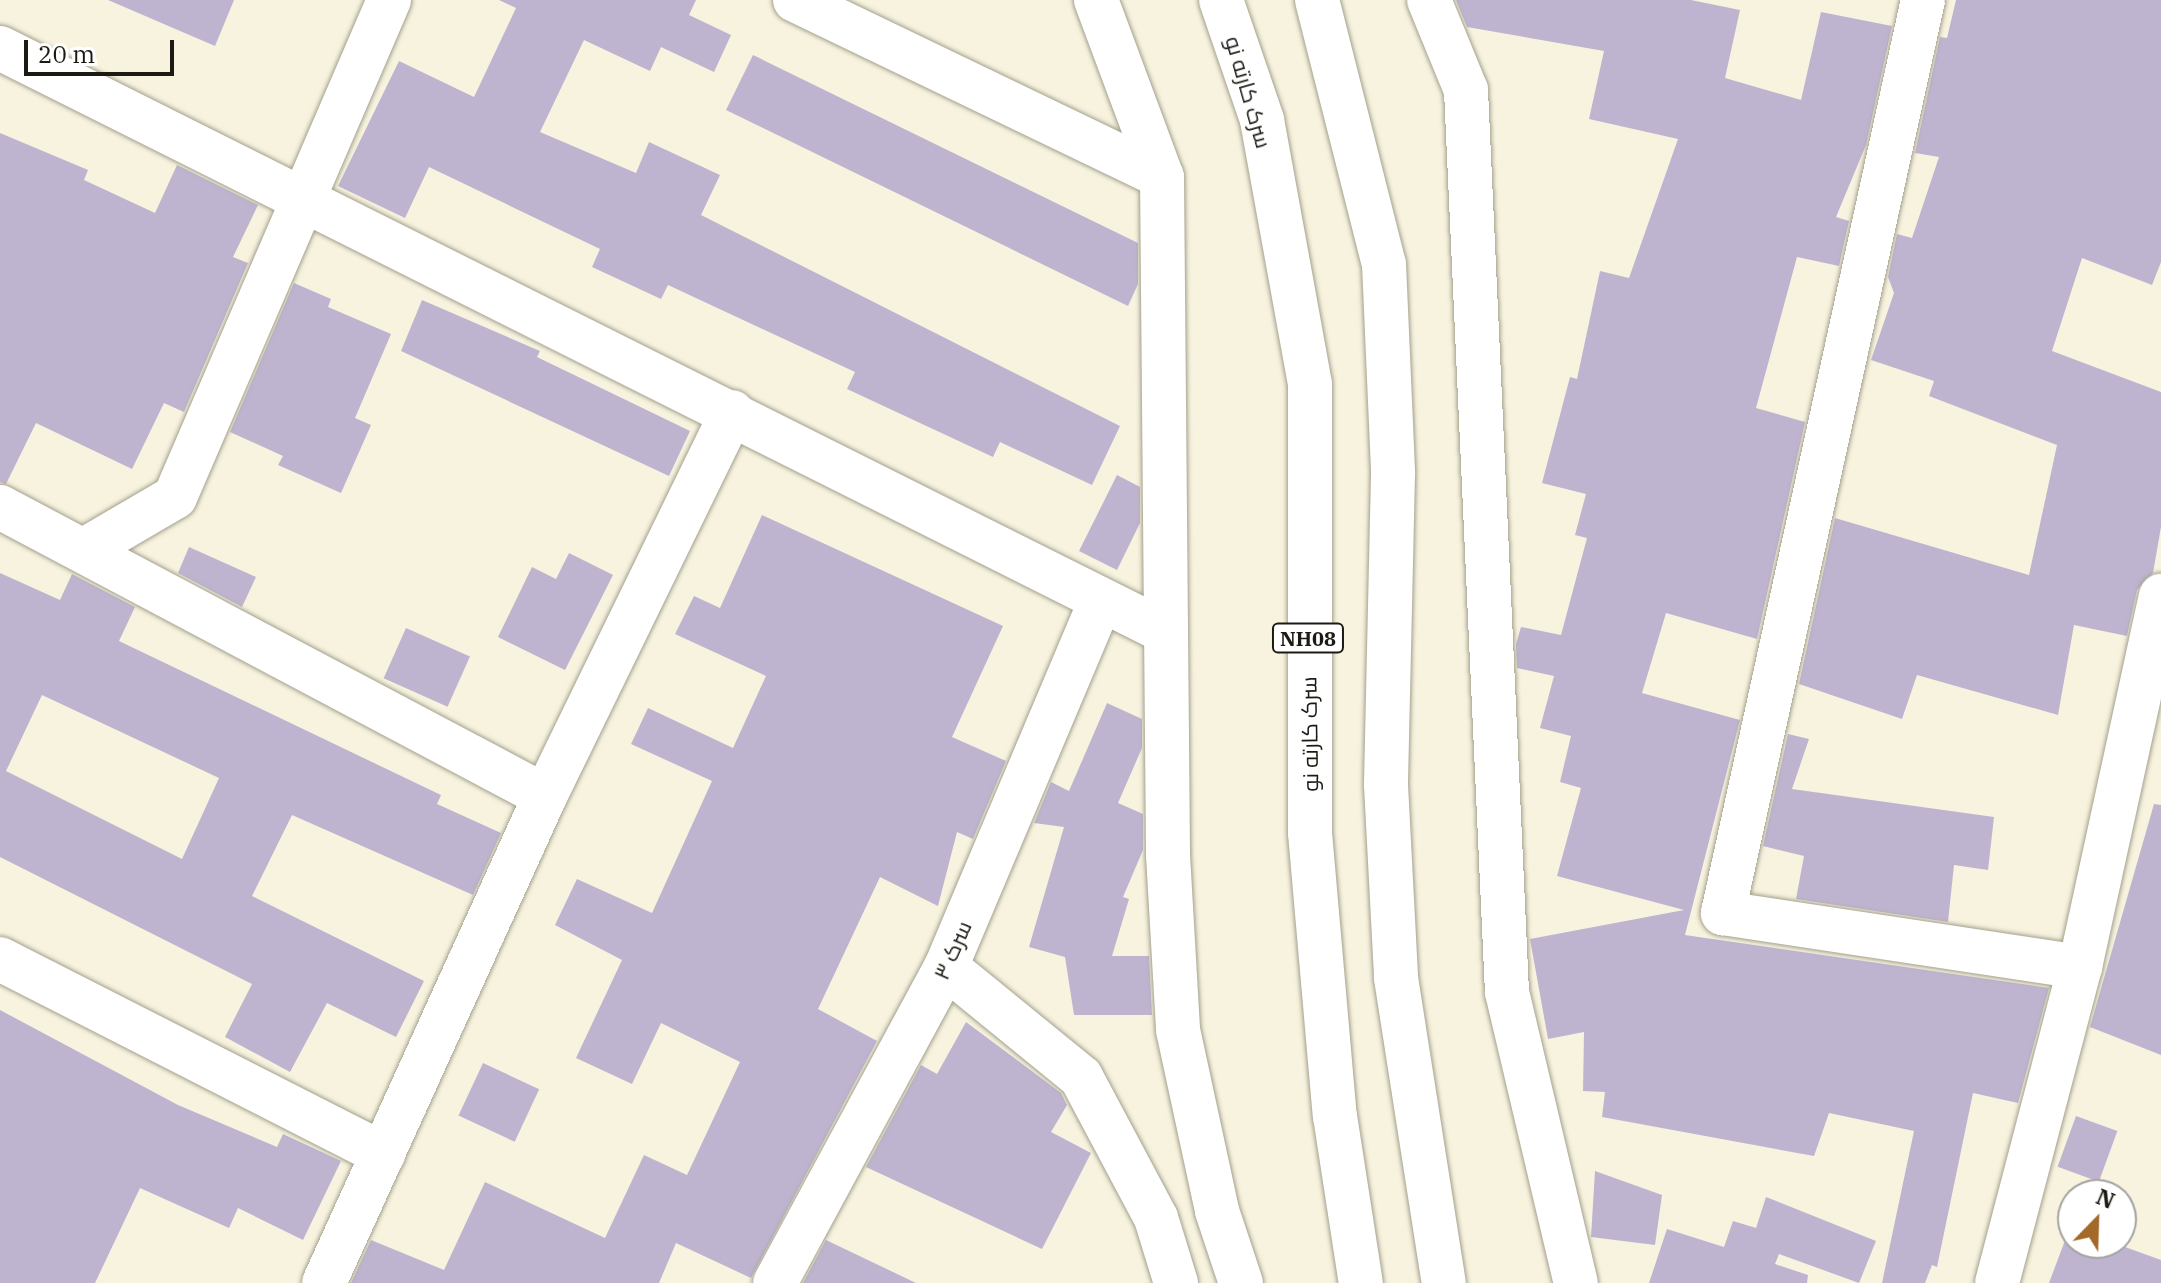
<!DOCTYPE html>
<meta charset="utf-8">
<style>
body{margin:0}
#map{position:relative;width:2161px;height:1283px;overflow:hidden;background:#f7f3df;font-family:"IBM Plex Serif",Cairo,serif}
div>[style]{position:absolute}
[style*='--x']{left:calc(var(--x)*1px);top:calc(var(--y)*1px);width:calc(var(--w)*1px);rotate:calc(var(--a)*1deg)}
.building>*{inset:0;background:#bfb4d0;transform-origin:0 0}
.roads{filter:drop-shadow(0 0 2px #a3a08d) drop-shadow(0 0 2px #a3a08d)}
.minor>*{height:44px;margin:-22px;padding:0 22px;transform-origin:22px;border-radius:22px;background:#fff}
.trunk>*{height:44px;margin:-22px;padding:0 22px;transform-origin:22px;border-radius:22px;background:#fff}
span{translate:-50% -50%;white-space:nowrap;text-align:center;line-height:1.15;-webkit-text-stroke:6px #fff;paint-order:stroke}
.shield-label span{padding:2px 6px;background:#fff;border:2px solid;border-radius:6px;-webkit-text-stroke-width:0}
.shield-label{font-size:20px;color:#1c1a13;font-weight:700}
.street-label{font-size:22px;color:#1c1a13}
.north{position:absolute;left:2057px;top:1179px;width:80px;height:80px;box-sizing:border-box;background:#fff;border:2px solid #a4a3a1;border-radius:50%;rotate:23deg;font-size:22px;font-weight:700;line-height:32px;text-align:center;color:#1c1a13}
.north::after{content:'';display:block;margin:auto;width:28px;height:36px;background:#a26928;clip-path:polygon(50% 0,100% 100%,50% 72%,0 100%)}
.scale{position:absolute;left:24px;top:40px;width:150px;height:36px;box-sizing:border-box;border:4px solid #1c1a13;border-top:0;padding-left:10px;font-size:24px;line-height:28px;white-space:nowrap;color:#1c1a13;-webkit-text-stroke:6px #fff;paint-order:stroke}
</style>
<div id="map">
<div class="building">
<i style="clip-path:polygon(108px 0,234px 0,215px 46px)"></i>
<i style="clip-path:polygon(499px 0,696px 0,689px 15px,731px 35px,714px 72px,661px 47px,650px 71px,584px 40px,540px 132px,636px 173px,649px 142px,720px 175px,701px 215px,1120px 426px,1092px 485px,1000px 442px,993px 457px,847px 389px,855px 372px,668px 285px,661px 299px,592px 267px,600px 249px,429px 167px,405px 218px,338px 186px,399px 61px,474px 97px,516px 8px)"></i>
<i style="clip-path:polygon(1456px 0,1691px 0,1740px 10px,1725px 78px,1801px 100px,1821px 12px,1892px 26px,1866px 145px,1836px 217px,1849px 221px,1839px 266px,1797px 257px,1756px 408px,1805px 422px,1757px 639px,1666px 613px,1642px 693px,1740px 720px,1685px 935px,2049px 988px,2018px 1103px,1973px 1093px,1937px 1267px,1932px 1265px,1925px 1283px,1882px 1283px,1914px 1131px,1829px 1113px,1814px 1156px,1602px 1117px,1605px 1092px,1583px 1091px,1584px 1032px,1548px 1039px,1530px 939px,1684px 910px,1557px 876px,1581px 788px,1560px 782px,1571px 736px,1540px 728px,1554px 676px,1517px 668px,1516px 644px,1521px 627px,1561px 635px,1587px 538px,1575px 535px,1586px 494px,1542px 483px,1570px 377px,1577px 379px,1600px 271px,1629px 278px,1678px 139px,1589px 119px,1604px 51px,1467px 27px)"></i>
<i style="clip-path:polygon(1956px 0,2161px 0,2161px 262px,2152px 285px,2082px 258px,2052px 351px,2161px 392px,2161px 527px,2153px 573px,2137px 590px,2127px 636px,2074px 625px,2058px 715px,1917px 675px,1902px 719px,1799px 684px,1835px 518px,2029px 575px,2057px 445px,1929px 396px,1934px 381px,1871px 360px,1894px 293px,1888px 277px,1897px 234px,1912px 238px,1939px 157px,1915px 153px,1940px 37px,1947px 38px)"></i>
<i style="clip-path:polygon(753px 55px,1138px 243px,1138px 284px,1128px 306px,726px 110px)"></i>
<i style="clip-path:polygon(0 133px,88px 170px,84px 180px,155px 213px,177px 165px,258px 205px,233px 257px,248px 263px,184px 412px,164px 403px,132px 469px,36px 423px,6px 484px,0 482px)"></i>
<i style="clip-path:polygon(294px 283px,331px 299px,328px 307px,391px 334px,355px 418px,371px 425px,341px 493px,278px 465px,283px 456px,230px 432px)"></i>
<i style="clip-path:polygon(422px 300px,540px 351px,537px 357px,690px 431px,669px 476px,401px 351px)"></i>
<i style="clip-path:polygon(1117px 475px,1140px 487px,1140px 523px,1117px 570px,1079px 551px)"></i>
<i style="clip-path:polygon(762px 515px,1003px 626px,952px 737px,1006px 761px,973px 839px,957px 832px,938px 906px,880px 877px,818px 1009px,877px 1041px,751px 1278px,676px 1243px,659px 1283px,351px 1283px,371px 1240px,444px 1270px,485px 1182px,605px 1238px,644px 1155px,687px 1175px,740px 1062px,661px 1023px,632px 1084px,576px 1058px,622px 960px,555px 925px,577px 879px,652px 913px,712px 781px,631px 744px,648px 708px,733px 748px,766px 676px,675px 634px,694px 596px,720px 608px)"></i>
<i style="clip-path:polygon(189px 547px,256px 577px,242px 607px,178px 573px)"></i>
<i style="clip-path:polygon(569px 553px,613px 575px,565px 670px,498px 637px,532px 567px,556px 579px)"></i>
<i style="clip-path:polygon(evenodd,0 573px,60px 600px,72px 574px,135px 607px,119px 641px,441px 795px,437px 804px,501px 833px,473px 895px,292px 815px,252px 896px,424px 981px,396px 1037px,327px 1003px,290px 1072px,225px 1037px,252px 984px,0 857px,0 573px,42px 695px,219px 778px,182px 859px,6px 771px,42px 695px)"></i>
<i style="left:406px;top:628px;width:70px;height:55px;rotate:24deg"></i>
<i style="clip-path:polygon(1107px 703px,1142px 719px,1142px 748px,1118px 803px,1143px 814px,1143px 850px,1123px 897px,1129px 899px,1112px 956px,1149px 956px,1152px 1015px,1074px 1015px,1065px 957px,1029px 947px,1064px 827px,1034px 823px,1051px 782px,1069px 791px)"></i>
<i style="clip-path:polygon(1788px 734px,1809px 739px,1792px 789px,1994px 817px,1988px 870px,1954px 865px,1948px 922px,1796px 899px,1804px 856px,1763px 846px)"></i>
<i style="clip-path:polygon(2154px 804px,2161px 805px,2161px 1055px,2090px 1027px)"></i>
<i style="clip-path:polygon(0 1010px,178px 1105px,277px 1147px,283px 1134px,341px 1161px,303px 1240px,238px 1208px,229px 1228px,140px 1188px,95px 1283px,0 1283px)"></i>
<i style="clip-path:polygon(966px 1022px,1061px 1093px,1067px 1105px,1051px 1132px,1091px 1153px,1042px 1249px,866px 1167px,921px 1065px,937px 1074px)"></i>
<i style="left:483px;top:1063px;width:62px;height:58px;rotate:25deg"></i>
<i style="left:2076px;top:1116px;width:44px;height:54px;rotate:20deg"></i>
<i style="clip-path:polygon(1595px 1171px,1662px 1195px,1655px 1245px,1591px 1237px)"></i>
<i style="clip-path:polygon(1766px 1197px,1876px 1241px,1859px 1283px,1779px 1254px,1775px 1264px,1808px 1275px,1807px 1283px,1649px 1283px,1667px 1229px,1724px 1247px,1733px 1221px,1756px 1228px)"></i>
<i style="clip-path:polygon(2070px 1227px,2073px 1243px,2114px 1243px,2161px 1260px,2161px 1283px,2049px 1283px)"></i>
<i style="clip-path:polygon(826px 1240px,916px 1283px,803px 1283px)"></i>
</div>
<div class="roads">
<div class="minor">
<i style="--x:795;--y:0;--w:407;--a:25.7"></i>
<i style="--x:1096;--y:0;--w:189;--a:69.6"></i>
<i style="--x:1162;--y:177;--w:678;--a:89.49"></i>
<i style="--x:1168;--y:855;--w:175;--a:86.7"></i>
<i style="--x:1178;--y:1030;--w:185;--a:77.8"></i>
<i style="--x:1217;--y:1211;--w:76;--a:71.6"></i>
<i style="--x:1429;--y:0;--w:97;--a:67.7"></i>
<i style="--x:1466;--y:90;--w:903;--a:87.4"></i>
<i style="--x:1507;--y:992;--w:299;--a:76.7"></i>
<i style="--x:1923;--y:0;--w:935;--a:102.36"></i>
<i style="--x:1723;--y:913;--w:361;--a:8.6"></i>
<i style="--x:0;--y:48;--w:1302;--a:26.6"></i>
<i style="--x:0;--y:507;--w:617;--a:27.94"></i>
<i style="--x:86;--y:549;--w:103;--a:-30.3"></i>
<i style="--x:175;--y:497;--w:541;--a:-66.7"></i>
<i style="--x:0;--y:959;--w:430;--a:27"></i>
<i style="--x:946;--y:967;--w:174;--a:39.2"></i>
<i style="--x:1081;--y:1077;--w:160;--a:62"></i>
<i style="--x:1156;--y:1218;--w:68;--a:72.9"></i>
<i style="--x:324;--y:1283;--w:535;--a:-65.59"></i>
<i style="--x:545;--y:796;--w:427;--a:-64"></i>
<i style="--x:775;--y:1283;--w:359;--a:-61.6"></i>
<i style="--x:946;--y:967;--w:394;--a:-67.1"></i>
<i style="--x:1997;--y:1283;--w:327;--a:-75.3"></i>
<i style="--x:2080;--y:967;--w:380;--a:-77.7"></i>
</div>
<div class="trunk">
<i style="--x:1221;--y:0;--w:127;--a:71.1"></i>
<i style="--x:1262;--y:120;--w:268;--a:79.7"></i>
<i style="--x:1310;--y:384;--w:449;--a:90"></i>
<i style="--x:1310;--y:833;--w:284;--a:85"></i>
<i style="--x:1335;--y:1116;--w:169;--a:81.2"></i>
<i style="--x:1317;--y:0;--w:272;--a:75.8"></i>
<i style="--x:1384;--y:264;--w:210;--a:87.5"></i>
<i style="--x:1393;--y:474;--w:311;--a:91.3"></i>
<i style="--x:1386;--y:785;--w:193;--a:87"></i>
<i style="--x:1396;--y:978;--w:309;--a:81.1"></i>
</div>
</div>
<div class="shield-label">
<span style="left:1308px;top:638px">NH08</span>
</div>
<div class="street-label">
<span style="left:1249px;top:92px;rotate:74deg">سرک کارته نو</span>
<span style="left:1309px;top:734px;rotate:-91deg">سرک کارته نو</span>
<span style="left:952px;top:950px;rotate:-66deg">سرک ۳</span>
</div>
<div class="north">N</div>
<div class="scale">20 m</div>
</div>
